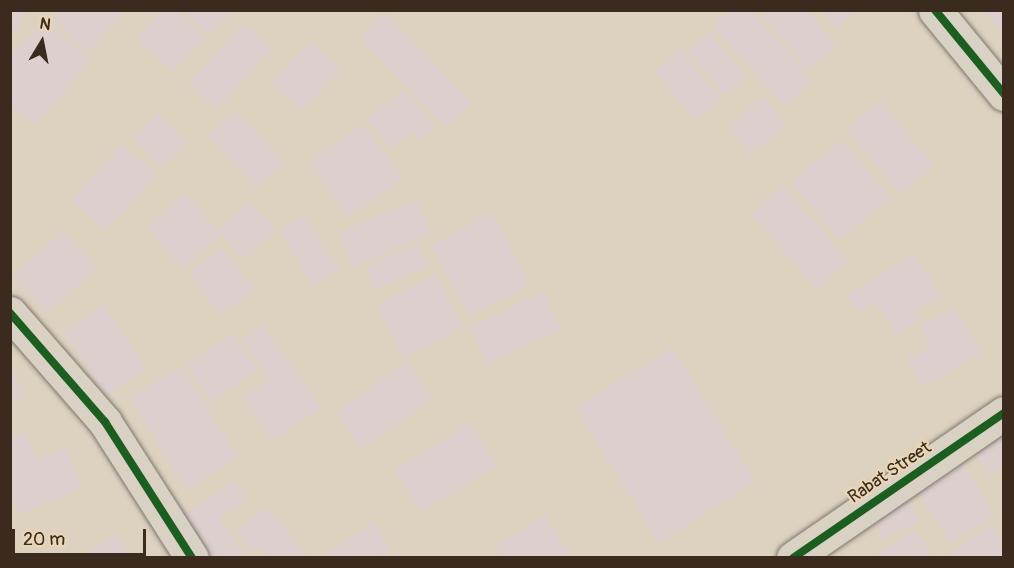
<!DOCTYPE html>
<style>
body{margin:0}
#map{position:relative;width:1014px;height:568px;overflow:hidden;background:#ddd2c0;font-family:Pangolin,sans-serif}
div>[style]{position:absolute}
[style*='--x']{left:calc(var(--x)*1px);top:calc(var(--y)*1px);width:calc(var(--w)*1px);rotate:calc(var(--a)*1deg)}
.building>*{inset:0;background:#dccfce;transform-origin:0 0}
.roads{filter:drop-shadow(0 0 2px #7f776c) drop-shadow(0 0 2px #7f776c)}
.street>*{height:33px;margin:-16.5px;padding:0 16.5px;transform-origin:16.5px;border-radius:16.5px;background:#d9d1c4}
.cycleway>*{height:8px;margin:-4px;padding:0 4px;transform-origin:4px;border-radius:4px;background:#1b5e20}
span{translate:-50% -50%;white-space:nowrap;text-align:center;line-height:1.15;-webkit-text-stroke:4.5px #e9d6b4;paint-order:stroke}
.street-label{font-size:18px;color:#3b2a1e}
.frame{position:absolute;inset:0;border:12px solid #3b2a1e;pointer-events:none}
.north{position:absolute;left:12px;top:12px;width:60px;height:60px;-webkit-text-stroke:4px #e9d6b4;paint-order:stroke;rotate:10deg;font-size:16px;font-weight:700;line-height:24px;text-align:center;color:#3b2a1e}
.north::after{content:'';display:block;margin:auto;width:21px;height:27px;background:#3b2a1e;clip-path:polygon(50% 0,100% 100%,50% 72%,0 100%)}
.scale{position:absolute;left:12px;top:529px;width:134px;height:27px;box-sizing:border-box;border:3px solid #3b2a1e;border-top:0;padding-left:8px;font-size:18px;line-height:21px;white-space:nowrap;color:#3b2a1e;-webkit-text-stroke:4px #e9d6b4;paint-order:stroke}
</style>
<div id="map">
<div class="building">
<i style="clip-path:polygon(10px 10px,29px 10px,10px 36px)"></i>
<i style="clip-path:polygon(63px 10px,121px 10px,124px 14px,87px 52px,53px 21px)"></i>
<i style="clip-path:polygon(163px 10px,175px 10px,205px 38px,173px 71px,137px 38px)"></i>
<i style="clip-path:polygon(182px 10px,232px 10px,208px 35px)"></i>
<i style="clip-path:polygon(731px 10px,751px 10px,812px 81px,784px 106px,713px 26px)"></i>
<i style="clip-path:polygon(759px 10px,807px 10px,837px 46px,808px 70px)"></i>
<i style="clip-path:polygon(822px 10px,858px 10px,837px 28px)"></i>
<i style="clip-path:polygon(984px 10px,1004px 10px,1004px 34px)"></i>
<i style="left:385px;top:13px;width:124px;height:35px;rotate:46deg"></i>
<i style="clip-path:polygon(44px 21px,91px 61px,35px 125px,10px 103px,10px 58px)"></i>
<i style="left:243px;top:24px;width:38px;height:81px;rotate:42deg"></i>
<i style="left:709px;top:33px;width:57px;height:28px;rotate:50deg"></i>
<i style="left:310px;top:42px;width:40px;height:57px;rotate:42deg"></i>
<i style="left:680px;top:49px;width:65px;height:33px;rotate:51deg"></i>
<i style="clip-path:polygon(405px 90px,436px 128px,419px 142px,412px 132px,392px 148px,368px 119px)"></i>
<i style="left:764px;top:97px;width:36px;height:46px;rotate:52deg"></i>
<i style="left:881px;top:101px;width:84px;height:44px;rotate:51deg"></i>
<i style="left:236px;top:111px;width:70px;height:37px;rotate:47deg"></i>
<i style="left:158px;top:114px;width:41px;height:35px;rotate:45deg"></i>
<i style="left:364px;top:124px;width:67px;height:66px;rotate:55deg"></i>
<i style="left:842px;top:140px;width:75px;height:66px;rotate:50deg"></i>
<i style="left:122px;top:144px;width:46px;height:75px;rotate:42deg"></i>
<i style="left:783px;top:186px;width:100px;height:42px;rotate:49deg"></i>
<i style="left:185px;top:194px;width:54px;height:52px;rotate:48deg"></i>
<i style="left:417px;top:200px;width:36px;height:85px;rotate:67deg"></i>
<i style="left:250px;top:202px;width:38px;height:42px;rotate:48deg"></i>
<i style="left:492px;top:213px;width:81px;height:69px;rotate:62deg"></i>
<i style="left:304px;top:216px;width:64px;height:29px;rotate:57deg"></i>
<i style="left:64px;top:231px;width:50px;height:67px;rotate:49deg"></i>
<i style="left:418px;top:244px;width:24px;height:57px;rotate:66deg"></i>
<i style="left:222px;top:248px;width:52px;height:42px;rotate:52deg"></i>
<i style="clip-path:polygon(915px 254px,941px 296px,915px 311px,920px 320px,896px 335px,875px 301px,858px 312px,848px 295px)"></i>
<i style="left:436px;top:275px;width:59px;height:66px;rotate:63deg"></i>
<i style="left:543px;top:292px;width:41px;height:81px;rotate:64deg"></i>
<i style="left:103px;top:305px;width:77px;height:48px;rotate:56deg"></i>
<i style="clip-path:polygon(955px 307px,982px 354px,922px 386px,907px 360px,931px 348px,919px 327px)"></i>
<i style="clip-path:polygon(264px 326px,321px 408px,273px 441px,243px 397px,269px 380px,242px 341px)"></i>
<i style="left:232px;top:334px;width:44px;height:55px;rotate:55deg"></i>
<i style="left:672px;top:348px;width:158px;height:114px;rotate:58deg"></i>
<i style="left:407px;top:363px;width:44px;height:87px;rotate:55deg"></i>
<i style="clip-path:polygon(10px 366px,26px 396px,10px 404px)"></i>
<i style="left:181px;top:366px;width:107px;height:61px;rotate:58deg"></i>
<i style="left:470px;top:424px;width:49px;height:88px;rotate:58deg"></i>
<i style="clip-path:polygon(26px 434px,37px 460px,66px 448px,82px 488px,20px 514px,10px 492px,10px 440px)"></i>
<i style="clip-path:polygon(1004px 434px,1004px 465px,990px 474px,975px 453px)"></i>
<i style="left:962px;top:463px;width:62px;height:52px;rotate:58deg"></i>
<i style="clip-path:polygon(235px 481px,248px 499px,219px 518px,243px 553px,236px 558px,209px 558px,181px 517px)"></i>
<i style="left:905px;top:496px;width:28px;height:41px;rotate:60deg"></i>
<i style="clip-path:polygon(267px 507px,308px 558px,271px 558px,261px 546px,253px 552px,236px 531px)"></i>
<i style="clip-path:polygon(545px 515px,571px 558px,501px 558px,495px 547px)"></i>
<i style="clip-path:polygon(374px 522px,391px 549px,378px 558px,319px 558px)"></i>
<i style="clip-path:polygon(991px 525px,1004px 544px,1004px 558px,951px 558px,949px 554px)"></i>
<i style="clip-path:polygon(915px 530px,933px 558px,871px 558px)"></i>
<i style="clip-path:polygon(117px 534px,133px 558px,79px 558px)"></i>
</div>
<div class="roads">
<div class="street">
<i style="--x:935;--y:10;--w:109;--a:50.6"></i>
<i style="--x:10;--y:313;--w:145;--a:48.9"></i>
<i style="--x:105;--y:422;--w:161;--a:57.4"></i>
<i style="--x:793;--y:558;--w:256;--a:-34.5"></i>
</div>
</div>
<div class="cycleway">
<i style="--x:935;--y:10;--w:109;--a:50.6"></i>
<i style="--x:10;--y:313;--w:145;--a:48.9"></i>
<i style="--x:105;--y:422;--w:161;--a:57.4"></i>
<i style="--x:793;--y:558;--w:256;--a:-34.5"></i>
</div>
<div class="street-label">
<span style="left:890px;top:473px;rotate:-34deg">Rabat Street</span>
</div>
<div class="frame"></div>
<div class="north">N</div>
<div class="scale">20 m</div>
</div>
